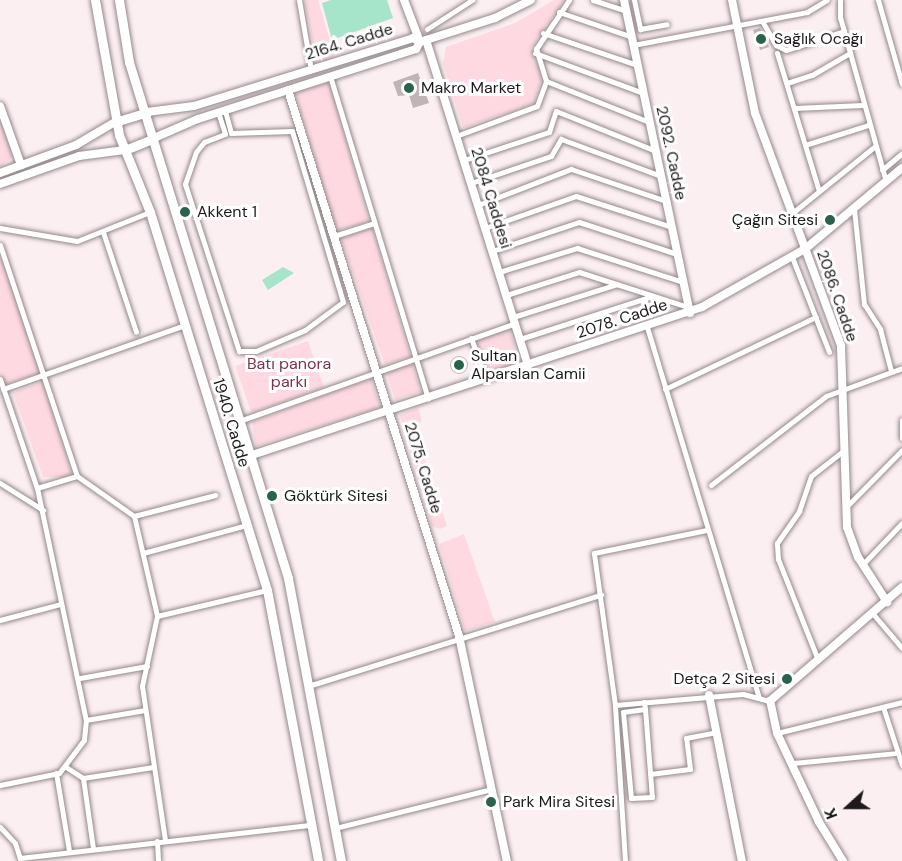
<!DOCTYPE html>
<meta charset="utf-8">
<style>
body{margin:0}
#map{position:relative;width:902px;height:861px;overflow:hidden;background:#fceff2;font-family:"DM Sans",sans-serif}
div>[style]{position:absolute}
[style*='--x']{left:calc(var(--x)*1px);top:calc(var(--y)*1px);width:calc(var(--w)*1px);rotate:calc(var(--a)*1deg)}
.green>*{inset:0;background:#fed9e1;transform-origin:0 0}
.water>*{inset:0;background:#a6e5c9}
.building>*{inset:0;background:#c1b4b7}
.round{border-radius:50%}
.roads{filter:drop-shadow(0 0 2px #93888a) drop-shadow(0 0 2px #93888a)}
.street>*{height:5px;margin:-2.5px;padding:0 2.5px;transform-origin:2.5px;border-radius:2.5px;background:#fff}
.secondary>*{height:8px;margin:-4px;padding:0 4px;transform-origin:4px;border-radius:4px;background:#fff}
.primary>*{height:9px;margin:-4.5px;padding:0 4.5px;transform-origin:4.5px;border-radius:4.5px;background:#fff}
.dots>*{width:16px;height:16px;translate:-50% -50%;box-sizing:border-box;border:3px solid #fff;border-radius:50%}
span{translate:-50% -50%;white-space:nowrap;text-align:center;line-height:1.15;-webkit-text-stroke:6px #fff;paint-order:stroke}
.poi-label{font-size:16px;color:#1e1a1b}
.left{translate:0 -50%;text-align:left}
.right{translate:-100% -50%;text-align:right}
.street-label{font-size:16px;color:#1e1a1b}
.park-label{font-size:16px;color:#7c324a}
.north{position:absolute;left:818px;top:777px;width:60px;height:60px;-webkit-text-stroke:4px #fff;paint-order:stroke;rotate:249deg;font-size:16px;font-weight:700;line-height:24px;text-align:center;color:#1e1a1b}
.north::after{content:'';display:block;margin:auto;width:21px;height:27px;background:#1e1a1b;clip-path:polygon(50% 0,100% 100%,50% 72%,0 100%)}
</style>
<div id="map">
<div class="green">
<i style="clip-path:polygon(304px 0,318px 0,335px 57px,317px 63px)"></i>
<i style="clip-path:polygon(554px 0,564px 0,531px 48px,542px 77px,534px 103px,463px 128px,443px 63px,446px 47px,515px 23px)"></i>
<i style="left:329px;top:82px;width:145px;height:35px;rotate:74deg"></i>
<i style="clip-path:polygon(0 117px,14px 156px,0 167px)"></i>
<i style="clip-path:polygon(372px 228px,410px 356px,385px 365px,341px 238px)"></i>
<i style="clip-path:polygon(0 255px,41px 373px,5px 384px,0 375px)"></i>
<i style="left:509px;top:329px;width:35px;height:34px;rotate:72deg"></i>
<i style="left:308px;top:341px;width:49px;height:77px;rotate:71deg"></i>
<i style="left:412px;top:364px;width:29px;height:27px;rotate:72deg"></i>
<i style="clip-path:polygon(371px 378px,380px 407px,256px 446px,252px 422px)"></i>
<i style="clip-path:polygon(43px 382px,71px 471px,69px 477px,43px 477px,13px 392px)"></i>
<i style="clip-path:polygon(418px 408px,422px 421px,413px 425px,447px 526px,440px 529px,432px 526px,400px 415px)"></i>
<i style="clip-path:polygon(464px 534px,495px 622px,465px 631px,439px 544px)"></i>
</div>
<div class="water">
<i style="clip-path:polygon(331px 0,387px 0,393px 18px,332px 40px,322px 3px)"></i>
<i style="clip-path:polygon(283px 267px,294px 273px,268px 290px,262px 280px)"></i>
</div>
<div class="building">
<i style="clip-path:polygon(760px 28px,769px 47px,760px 50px,753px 30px)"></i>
<i style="clip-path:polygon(418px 73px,429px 103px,413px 108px,409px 95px,398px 96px,393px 82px)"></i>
<i class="round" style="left:450px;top:356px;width:18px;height:18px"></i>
</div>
<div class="roads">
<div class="street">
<i style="--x:299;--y:0;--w:71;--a:80.3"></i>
<i style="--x:593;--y:0;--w:35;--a:18"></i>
<i style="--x:634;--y:0;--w:30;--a:78"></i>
<i style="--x:640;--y:29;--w:27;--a:-10"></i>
<i style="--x:840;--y:0;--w:17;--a:90"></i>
<i style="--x:840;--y:17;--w:171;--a:74.4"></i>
<i style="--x:878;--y:0;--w:87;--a:74.1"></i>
<i style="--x:559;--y:12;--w:77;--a:18.9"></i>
<i style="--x:762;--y:21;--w:28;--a:60"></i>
<i style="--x:776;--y:45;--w:11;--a:27"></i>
<i style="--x:786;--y:50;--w:61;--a:-18.1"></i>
<i style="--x:427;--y:29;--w:54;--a:-32.8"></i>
<i style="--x:543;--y:33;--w:99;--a:18.8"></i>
<i style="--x:633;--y:45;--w:177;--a:-10.7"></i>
<i style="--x:807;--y:12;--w:23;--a:-31"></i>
<i style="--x:535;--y:53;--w:115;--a:20.3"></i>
<i style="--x:777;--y:53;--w:144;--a:73.1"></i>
<i style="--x:330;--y:76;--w:337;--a:73.1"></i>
<i style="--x:546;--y:81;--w:111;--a:21.7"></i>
<i style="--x:787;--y:83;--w:26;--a:-18"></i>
<i style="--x:812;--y:75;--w:44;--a:-30.1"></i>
<i style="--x:794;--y:108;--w:69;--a:-2.5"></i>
<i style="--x:218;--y:112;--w:23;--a:72"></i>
<i style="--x:225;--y:134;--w:22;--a:159"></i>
<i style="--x:204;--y:142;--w:13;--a:129"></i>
<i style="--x:196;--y:152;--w:34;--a:109"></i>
<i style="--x:185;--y:184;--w:176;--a:72.1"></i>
<i style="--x:239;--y:351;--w:17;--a:0"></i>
<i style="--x:256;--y:351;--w:53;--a:-23.2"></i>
<i style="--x:305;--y:330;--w:47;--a:-36.4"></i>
<i style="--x:343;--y:302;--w:178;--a:-106.6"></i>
<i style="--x:292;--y:131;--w:61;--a:178.1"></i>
<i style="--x:231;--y:133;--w:24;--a:-105"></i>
<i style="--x:456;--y:136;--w:86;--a:-20.3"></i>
<i style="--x:537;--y:106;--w:27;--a:-70"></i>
<i style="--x:546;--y:81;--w:34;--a:-107"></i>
<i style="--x:536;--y:49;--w:59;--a:-56"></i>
<i style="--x:805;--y:145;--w:66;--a:-17.6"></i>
<i style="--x:464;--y:160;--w:89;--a:-18.2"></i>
<i style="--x:549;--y:132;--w:22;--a:-72"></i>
<i style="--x:556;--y:111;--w:108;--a:21.8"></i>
<i style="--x:882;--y:170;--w:26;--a:-40"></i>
<i style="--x:471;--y:183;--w:84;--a:-18.6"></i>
<i style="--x:551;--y:156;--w:20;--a:-60"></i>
<i style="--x:561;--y:139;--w:107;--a:20.3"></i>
<i style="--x:478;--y:205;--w:100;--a:-21.2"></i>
<i style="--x:571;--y:169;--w:100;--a:18.6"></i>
<i style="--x:854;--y:209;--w:96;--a:84"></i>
<i style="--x:864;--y:304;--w:30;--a:57"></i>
<i style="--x:880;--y:329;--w:43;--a:75.3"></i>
<i style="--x:791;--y:214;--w:107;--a:-38.9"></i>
<i style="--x:0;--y:228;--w:78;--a:9.6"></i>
<i style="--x:77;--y:241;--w:79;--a:-21.7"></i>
<i style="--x:485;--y:228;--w:96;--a:-19.4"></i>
<i style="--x:576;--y:196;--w:101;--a:17.9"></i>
<i style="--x:103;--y:232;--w:105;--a:71.7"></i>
<i style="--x:334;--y:236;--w:42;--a:-18"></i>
<i style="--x:0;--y:245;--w:243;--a:71.6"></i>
<i style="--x:492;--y:251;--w:92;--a:-18.4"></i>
<i style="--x:579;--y:222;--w:103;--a:18.1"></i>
<i style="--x:792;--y:257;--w:102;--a:68.7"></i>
<i style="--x:499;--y:272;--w:82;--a:-17.1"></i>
<i style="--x:577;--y:248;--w:111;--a:17.8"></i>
<i style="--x:506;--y:295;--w:77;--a:-17.5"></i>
<i style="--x:579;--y:272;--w:114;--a:17.8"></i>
<i style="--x:513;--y:317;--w:109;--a:-17.6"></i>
<i style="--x:647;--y:327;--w:387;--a:73.2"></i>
<i style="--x:471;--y:338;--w:44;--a:69.9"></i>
<i style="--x:520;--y:339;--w:139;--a:-18"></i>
<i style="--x:0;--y:379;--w:115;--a:71.3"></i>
<i style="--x:37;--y:488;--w:237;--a:78.1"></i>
<i style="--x:86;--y:720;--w:20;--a:96"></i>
<i style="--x:84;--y:740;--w:41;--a:127.1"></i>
<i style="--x:59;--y:773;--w:60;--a:168.5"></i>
<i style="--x:3;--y:389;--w:193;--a:-19.4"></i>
<i style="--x:665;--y:389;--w:167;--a:-25.5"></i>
<i style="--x:902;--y:420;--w:18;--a:90"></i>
<i style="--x:239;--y:421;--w:293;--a:-19.5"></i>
<i style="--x:77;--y:476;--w:70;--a:35.1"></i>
<i style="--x:134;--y:516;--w:103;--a:77"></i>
<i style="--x:157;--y:616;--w:72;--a:102.1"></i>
<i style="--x:142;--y:686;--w:156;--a:81.5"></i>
<i style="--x:0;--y:483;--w:51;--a:32.1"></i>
<i style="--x:711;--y:485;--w:145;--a:-37.7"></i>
<i style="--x:826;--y:396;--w:81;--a:-20.2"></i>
<i style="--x:37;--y:488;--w:42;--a:-16.7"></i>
<i style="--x:846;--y:507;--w:80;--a:-45.5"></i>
<i style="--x:134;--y:516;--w:84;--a:-14.5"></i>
<i style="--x:143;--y:553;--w:108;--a:-15.1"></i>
<i style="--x:862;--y:565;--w:58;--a:-46.4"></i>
<i style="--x:874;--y:615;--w:43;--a:49.7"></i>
<i style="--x:157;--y:616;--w:113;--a:-13.3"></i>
<i style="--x:0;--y:620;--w:62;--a:-14.9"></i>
<i style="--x:818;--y:660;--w:109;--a:-111.6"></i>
<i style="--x:778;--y:559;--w:16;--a:-94"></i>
<i style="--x:777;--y:543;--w:39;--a:-55"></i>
<i style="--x:799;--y:511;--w:37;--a:-71"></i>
<i style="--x:811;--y:476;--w:41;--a:-38"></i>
<i style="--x:80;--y:678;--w:68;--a:-10.2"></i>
<i style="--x:308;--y:686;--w:307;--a:-17.3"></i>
<i style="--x:644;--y:702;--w:7;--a:82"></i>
<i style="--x:645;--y:709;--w:88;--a:85.5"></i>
<i style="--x:652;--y:797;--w:21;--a:177"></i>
<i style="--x:631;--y:798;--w:86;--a:-95.3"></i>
<i style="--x:623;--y:712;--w:22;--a:-8"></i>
<i style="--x:615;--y:705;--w:128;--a:-4.9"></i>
<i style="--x:743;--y:694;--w:28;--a:15"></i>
<i style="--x:883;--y:707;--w:61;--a:71.9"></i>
<i style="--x:86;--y:720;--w:60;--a:-9.6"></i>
<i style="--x:777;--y:733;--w:129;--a:-13.9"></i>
<i style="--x:793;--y:763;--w:103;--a:-5.5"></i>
<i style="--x:66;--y:767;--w:20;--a:33"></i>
<i style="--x:83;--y:778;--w:71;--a:-8.9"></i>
<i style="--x:56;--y:773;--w:79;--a:80.5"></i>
<i style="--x:650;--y:774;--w:40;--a:-7.1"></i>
<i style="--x:690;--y:769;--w:31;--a:-97"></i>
<i style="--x:686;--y:738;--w:31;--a:-11"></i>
<i style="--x:83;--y:778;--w:71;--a:81.9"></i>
<i style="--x:0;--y:827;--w:22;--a:47"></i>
<i style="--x:15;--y:843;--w:16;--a:72"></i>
<i style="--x:335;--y:828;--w:162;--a:-14"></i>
<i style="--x:157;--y:841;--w:20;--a:87"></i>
<i style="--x:20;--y:858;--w:293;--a:-6.5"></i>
<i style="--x:625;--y:861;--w:156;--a:-93.7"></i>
<i style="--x:615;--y:705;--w:153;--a:-97.9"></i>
<i style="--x:594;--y:553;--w:115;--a:-11.5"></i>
</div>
<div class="secondary">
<i style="--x:404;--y:0;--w:45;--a:69.1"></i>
<i style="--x:624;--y:0;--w:320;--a:78.1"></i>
<i style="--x:732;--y:0;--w:115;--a:78.5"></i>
<i style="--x:755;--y:113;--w:248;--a:69.7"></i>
<i style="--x:841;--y:346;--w:181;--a:88.1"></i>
<i style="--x:847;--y:527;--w:32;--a:70"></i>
<i style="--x:858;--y:557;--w:54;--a:57.2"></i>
<i style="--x:426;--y:40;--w:341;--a:72.6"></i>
<i style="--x:423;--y:41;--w:76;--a:-17.7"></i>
<i style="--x:495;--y:18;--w:40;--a:-26.6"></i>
<i style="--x:288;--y:90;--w:572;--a:72.61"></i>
<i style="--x:459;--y:636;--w:230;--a:78"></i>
<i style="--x:0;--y:106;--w:63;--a:70.4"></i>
<i style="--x:147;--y:112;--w:47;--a:-7.3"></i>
<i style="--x:194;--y:106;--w:229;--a:-17.2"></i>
<i style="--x:413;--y:38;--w:8;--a:30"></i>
<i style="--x:154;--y:138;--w:48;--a:-23.4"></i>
<i style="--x:198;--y:119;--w:229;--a:-17.8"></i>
<i style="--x:416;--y:49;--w:8;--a:-60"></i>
<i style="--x:0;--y:173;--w:81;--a:-20.2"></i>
<i style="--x:76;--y:145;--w:45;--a:-30.5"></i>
<i style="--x:0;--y:184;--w:84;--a:-19.5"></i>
<i style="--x:79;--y:156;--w:46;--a:-7.4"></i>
<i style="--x:249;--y:456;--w:477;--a:-18.2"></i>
<i style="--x:702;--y:307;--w:118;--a:-29.4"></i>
<i style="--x:805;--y:249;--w:126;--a:-39.9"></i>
<i style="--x:709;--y:695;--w:169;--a:78.8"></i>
<i style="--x:843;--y:861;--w:46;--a:-121.6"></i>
<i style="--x:819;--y:822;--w:98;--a:-115.3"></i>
<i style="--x:777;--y:733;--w:33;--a:-102"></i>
<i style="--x:770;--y:701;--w:174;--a:-40.8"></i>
</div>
<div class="primary">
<i style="--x:95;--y:0;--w:137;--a:79.9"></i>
<i style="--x:119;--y:135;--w:83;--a:68.1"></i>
<i style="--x:150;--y:212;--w:396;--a:72.8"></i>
<i style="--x:267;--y:590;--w:276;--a:79.3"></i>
<i style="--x:119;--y:0;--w:63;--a:80.8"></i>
<i style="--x:129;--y:62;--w:540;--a:72.87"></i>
<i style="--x:288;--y:578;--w:288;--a:79.4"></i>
<i style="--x:115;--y:122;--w:34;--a:-17"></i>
<i style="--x:125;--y:150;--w:31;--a:-22"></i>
</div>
</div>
<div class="dots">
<i style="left:761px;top:39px;background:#28634d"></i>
<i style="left:409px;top:88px;background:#28634d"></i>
<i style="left:185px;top:212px;background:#28634d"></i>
<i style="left:830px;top:220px;background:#28634d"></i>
<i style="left:459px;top:365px;background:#28634d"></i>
<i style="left:272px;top:496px;background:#28634d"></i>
<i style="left:787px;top:679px;background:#28634d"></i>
<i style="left:491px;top:802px;background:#28634d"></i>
</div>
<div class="poi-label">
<span class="left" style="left:774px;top:39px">Sağlık Ocağı</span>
<span class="left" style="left:421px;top:88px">Makro Market</span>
<span class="left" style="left:197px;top:212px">Akkent 1</span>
<span class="right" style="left:818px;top:220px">Çağın Sitesi</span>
<span class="left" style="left:471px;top:365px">Sultan<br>Alparslan Camii</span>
<span class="left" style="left:284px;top:496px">Göktürk Sitesi</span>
<span class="right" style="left:775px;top:679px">Detça 2 Sitesi</span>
<span class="left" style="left:503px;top:802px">Park Mira Sitesi</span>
</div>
<div class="street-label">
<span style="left:349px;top:42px;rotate:-17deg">2164. Cadde</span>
<span style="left:671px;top:153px;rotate:78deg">2092. Cadde</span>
<span style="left:491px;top:198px;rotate:73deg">2084 Caddesi</span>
<span style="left:837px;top:296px;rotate:71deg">2086. Cadde</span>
<span style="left:622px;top:319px;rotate:-18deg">2078. Cadde</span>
<span style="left:231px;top:423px;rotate:73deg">1940. Cadde</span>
<span style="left:423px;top:468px;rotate:73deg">2075. Cadde</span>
</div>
<div class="park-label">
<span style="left:289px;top:373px">Batı panora<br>parkı</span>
</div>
<div class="north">K</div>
</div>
